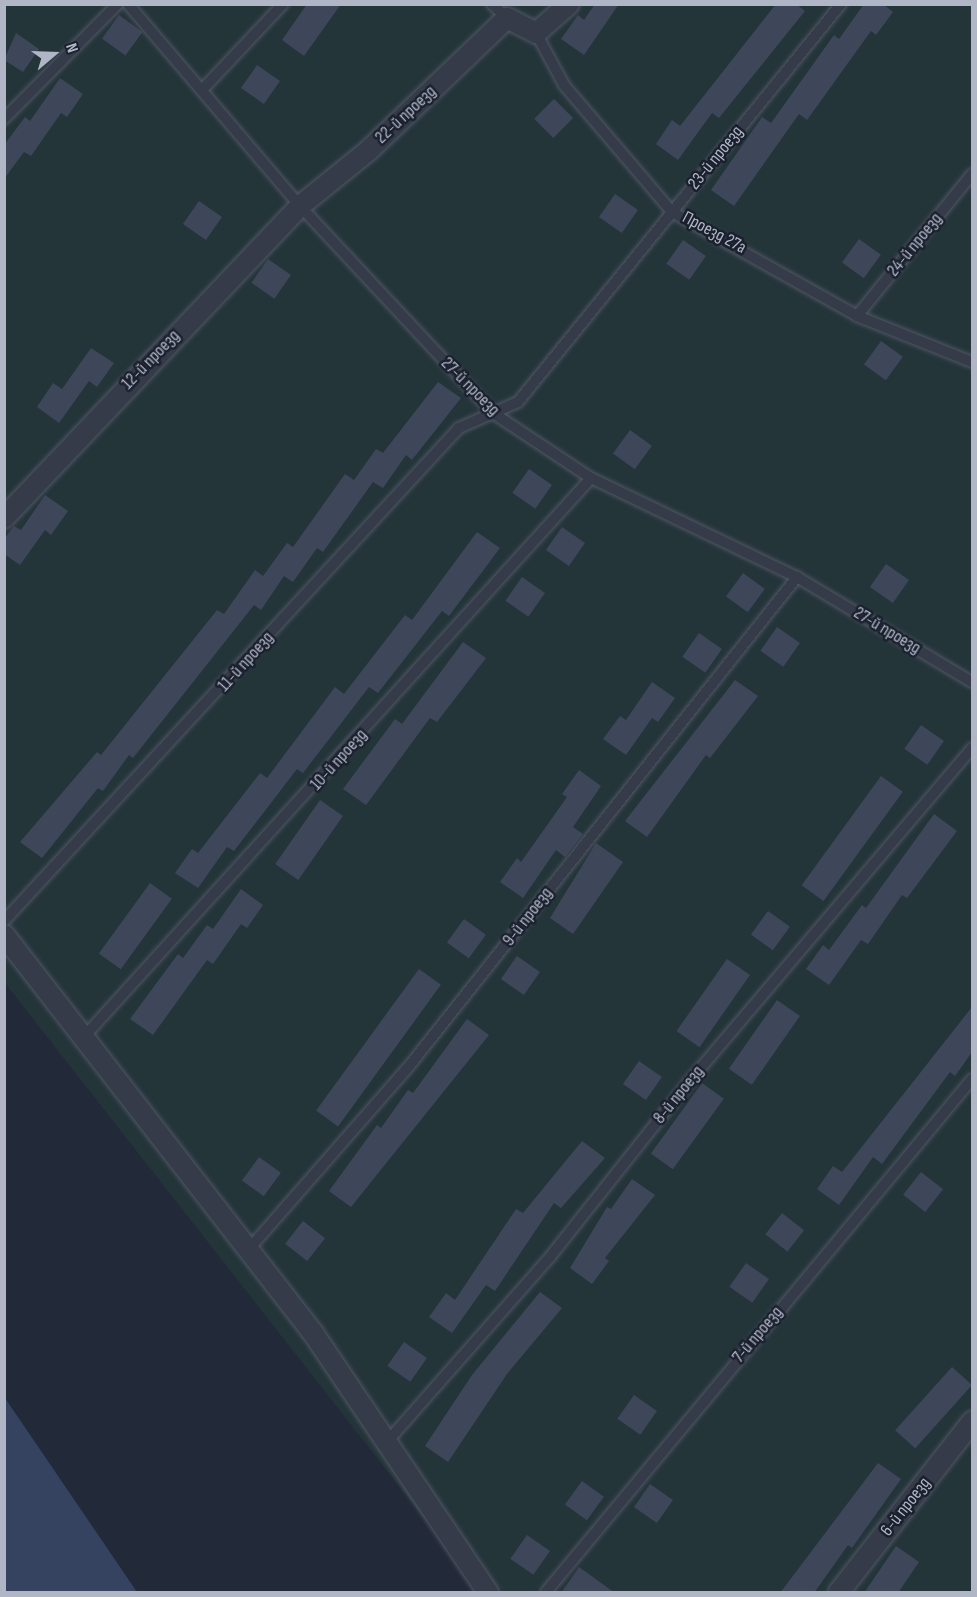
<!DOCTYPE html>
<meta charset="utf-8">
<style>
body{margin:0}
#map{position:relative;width:977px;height:1597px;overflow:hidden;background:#222939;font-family:"Sofia Sans Condensed",sans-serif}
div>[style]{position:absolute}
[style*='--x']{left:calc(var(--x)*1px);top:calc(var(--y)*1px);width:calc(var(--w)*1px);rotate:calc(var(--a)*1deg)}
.green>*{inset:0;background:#24353a}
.water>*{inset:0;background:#354260}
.building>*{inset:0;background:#3e4659;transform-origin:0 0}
.roads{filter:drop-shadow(0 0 2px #505664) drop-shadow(0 0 2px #505664)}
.lane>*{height:10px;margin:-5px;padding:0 5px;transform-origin:5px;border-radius:5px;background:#353b49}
.street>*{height:20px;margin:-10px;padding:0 10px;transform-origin:10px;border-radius:10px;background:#353b49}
span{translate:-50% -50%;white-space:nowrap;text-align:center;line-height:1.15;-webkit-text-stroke:5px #1b202e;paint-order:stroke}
.street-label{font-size:18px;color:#b0b6c5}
.frame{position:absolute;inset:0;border:6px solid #b0b6c5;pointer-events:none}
.north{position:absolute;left:24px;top:24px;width:60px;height:60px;-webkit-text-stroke:4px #1b202e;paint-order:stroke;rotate:71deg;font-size:16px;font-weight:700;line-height:24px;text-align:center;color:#b0b6c5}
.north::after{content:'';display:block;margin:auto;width:21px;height:27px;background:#b0b6c5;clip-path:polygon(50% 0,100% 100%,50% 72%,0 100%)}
</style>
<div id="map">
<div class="green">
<i style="clip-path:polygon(5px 5px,972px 5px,972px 1592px,482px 1592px,5px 983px)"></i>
</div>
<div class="water">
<i style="clip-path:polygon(4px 1398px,5px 1398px,137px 1592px,5px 1592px)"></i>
</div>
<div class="building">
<i style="clip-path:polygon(307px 4px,341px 4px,304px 56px,282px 40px)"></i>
<i style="clip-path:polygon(595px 4px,619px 4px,584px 55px,561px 39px,578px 15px,584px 20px)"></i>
<i style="clip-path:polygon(776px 4px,796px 4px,805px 11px,719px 118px,712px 113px,678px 160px,656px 144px,672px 120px,680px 126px)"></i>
<i style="clip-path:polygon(864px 4px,883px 4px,893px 12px,876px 35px,871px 31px,807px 120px,799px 114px,734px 206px,711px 190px,762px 117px,771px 123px,834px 35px,839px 39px)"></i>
<i style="left:119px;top:15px;width:29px;height:29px;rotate:36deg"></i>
<i style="clip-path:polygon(16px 33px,39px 49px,23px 72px,4px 60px)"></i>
<i style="left:257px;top:65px;width:28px;height:28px;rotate:35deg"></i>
<i style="clip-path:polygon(60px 78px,83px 94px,67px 117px,61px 113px,31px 156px,24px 152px,4px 179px,4px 145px,25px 117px,30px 121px)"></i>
<i style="left:554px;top:99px;width:27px;height:28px;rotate:45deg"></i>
<i style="left:615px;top:194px;width:28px;height:28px;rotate:35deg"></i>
<i style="left:199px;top:201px;width:28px;height:28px;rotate:35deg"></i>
<i style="left:859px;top:239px;width:27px;height:29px;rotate:36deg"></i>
<i style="left:683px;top:240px;width:28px;height:29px;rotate:35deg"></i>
<i style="left:268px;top:259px;width:28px;height:29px;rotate:35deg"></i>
<i style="left:881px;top:341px;width:27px;height:29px;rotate:36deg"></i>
<i style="clip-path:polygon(91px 348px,114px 363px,97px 387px,89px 381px,59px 423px,37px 407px,53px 383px,62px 389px)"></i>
<i style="clip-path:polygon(438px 382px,461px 398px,412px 460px,406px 455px,383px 488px,373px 482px,323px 552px,317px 548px,293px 582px,284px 576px,261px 610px,254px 605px,133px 758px,129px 755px,103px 791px,98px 788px,42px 858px,20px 842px,97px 752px,101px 755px,217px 610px,224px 614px,255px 570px,263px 576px,287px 543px,293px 547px,345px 474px,354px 480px,376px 449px,383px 453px)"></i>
<i style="left:630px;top:430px;width:27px;height:29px;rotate:36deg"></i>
<i style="left:529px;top:469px;width:28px;height:29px;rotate:35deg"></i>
<i style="clip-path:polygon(45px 495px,68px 511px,51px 535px,45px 530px,20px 565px,4px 554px,4px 539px,14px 526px,21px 530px)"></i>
<i style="left:562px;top:527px;width:28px;height:28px;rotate:35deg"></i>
<i style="clip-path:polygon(477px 532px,500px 548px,449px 616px,442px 611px,378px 693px,369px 687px,303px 773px,297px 769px,234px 851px,227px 847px,198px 888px,175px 873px,192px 849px,198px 853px,260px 773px,267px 778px,335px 687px,344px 694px,405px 615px,412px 620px)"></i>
<i style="left:886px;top:564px;width:28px;height:28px;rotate:35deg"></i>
<i style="left:743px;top:573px;width:27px;height:29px;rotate:36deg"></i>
<i style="left:522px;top:577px;width:28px;height:29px;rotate:35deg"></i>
<i style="left:777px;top:627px;width:28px;height:29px;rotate:35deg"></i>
<i style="left:699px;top:633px;width:28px;height:29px;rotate:35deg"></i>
<i style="clip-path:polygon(463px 642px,486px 658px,437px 722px,430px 718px,366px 805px,343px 789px,395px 719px,402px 724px)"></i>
<i style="clip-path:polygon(735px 680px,758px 696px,710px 758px,706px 755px,647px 837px,625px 821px)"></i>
<i style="clip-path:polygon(652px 682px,675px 698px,658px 722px,652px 718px,626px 755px,603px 739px,620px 716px,626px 720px)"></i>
<i style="left:921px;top:725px;width:28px;height:29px;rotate:35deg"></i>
<i style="clip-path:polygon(579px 770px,601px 786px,573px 827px,583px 834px,565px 857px,556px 850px,523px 898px,500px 882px,517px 858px,521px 862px,567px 797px,562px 794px)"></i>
<i style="left:881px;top:776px;width:27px;height:135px;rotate:36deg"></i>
<i style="left:320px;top:800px;width:28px;height:78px;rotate:35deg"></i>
<i style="clip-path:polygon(934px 814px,957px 831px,907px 898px,902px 895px,868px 944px,861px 940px,829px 985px,806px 969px,823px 945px,829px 950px,862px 905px,866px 908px)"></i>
<i style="clip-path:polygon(596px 843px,623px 862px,573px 934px,550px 918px)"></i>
<i style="left:150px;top:883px;width:27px;height:87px;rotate:36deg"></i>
<i style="clip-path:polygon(241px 889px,263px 905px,247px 928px,241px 924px,213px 964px,207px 960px,153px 1035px,130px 1019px,178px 954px,183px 958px,207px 925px,213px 929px)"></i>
<i style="left:768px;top:911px;width:27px;height:29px;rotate:36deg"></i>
<i style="left:464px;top:919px;width:27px;height:29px;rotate:36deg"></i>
<i style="left:517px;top:956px;width:28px;height:28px;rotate:35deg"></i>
<i style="left:727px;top:959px;width:28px;height:88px;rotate:35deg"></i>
<i style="left:419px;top:969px;width:27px;height:175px;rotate:36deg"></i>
<i style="left:777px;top:1000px;width:28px;height:84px;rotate:35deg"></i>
<i style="clip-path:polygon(972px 1007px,972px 1052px,955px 1076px,950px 1072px,882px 1164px,873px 1157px,839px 1205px,817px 1189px,833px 1166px,842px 1172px)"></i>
<i style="clip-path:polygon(467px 1019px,489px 1035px,351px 1207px,329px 1191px,377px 1125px,381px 1128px,408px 1090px,413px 1093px)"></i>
<i style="left:639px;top:1061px;width:28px;height:28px;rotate:35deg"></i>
<i style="left:702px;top:1083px;width:27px;height:87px;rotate:36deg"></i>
<i style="clip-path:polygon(582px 1141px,605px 1158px,561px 1208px,554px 1203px,495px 1291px,486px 1285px,452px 1333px,429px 1317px,446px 1293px,455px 1300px,516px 1209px,523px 1213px)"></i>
<i style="left:259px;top:1157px;width:27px;height:29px;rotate:36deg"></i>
<i style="left:921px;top:1172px;width:28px;height:29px;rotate:38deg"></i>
<i style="clip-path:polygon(632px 1179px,655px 1195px,605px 1258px,609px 1261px,592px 1284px,570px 1268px,607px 1207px,611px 1209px)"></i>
<i style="left:782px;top:1213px;width:28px;height:27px;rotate:38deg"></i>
<i style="left:303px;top:1221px;width:28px;height:29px;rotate:38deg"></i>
<i style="left:746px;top:1263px;width:28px;height:29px;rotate:35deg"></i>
<i style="clip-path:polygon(540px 1292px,562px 1308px,507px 1374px,448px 1462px,425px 1446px,472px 1375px)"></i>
<i style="left:404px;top:1342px;width:28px;height:29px;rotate:35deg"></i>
<i style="left:952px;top:1367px;width:27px;height:85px;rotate:42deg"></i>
<i style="left:634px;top:1395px;width:28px;height:29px;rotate:35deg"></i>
<i style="clip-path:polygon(878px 1463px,901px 1479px,852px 1548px,848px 1545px,814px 1593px,780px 1593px)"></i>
<i style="left:582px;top:1481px;width:27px;height:29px;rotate:36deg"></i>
<i style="left:650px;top:1484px;width:28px;height:28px;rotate:35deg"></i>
<i style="left:527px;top:1535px;width:28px;height:29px;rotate:35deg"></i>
<i style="clip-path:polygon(896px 1546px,919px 1562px,898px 1593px,864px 1593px)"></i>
<i style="clip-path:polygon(579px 1567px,615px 1593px,561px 1593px)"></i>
</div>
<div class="roads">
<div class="lane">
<i style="--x:128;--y:4;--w:265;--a:49.6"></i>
<i style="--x:300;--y:206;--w:283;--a:47"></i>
<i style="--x:493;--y:413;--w:118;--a:33.6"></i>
<i style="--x:591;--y:478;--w:229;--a:25.7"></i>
<i style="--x:797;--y:577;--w:204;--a:31"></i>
<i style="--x:492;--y:4;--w:21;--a:43"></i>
<i style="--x:536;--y:33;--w:59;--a:61.7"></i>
<i style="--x:564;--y:85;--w:167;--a:49.6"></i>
<i style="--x:672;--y:212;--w:212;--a:29.3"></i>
<i style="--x:857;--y:316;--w:124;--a:21.8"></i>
<i style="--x:202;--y:90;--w:118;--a:-46.7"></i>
<i style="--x:4;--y:119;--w:162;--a:-45.3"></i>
<i style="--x:857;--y:316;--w:183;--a:-51"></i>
<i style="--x:4;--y:921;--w:671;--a:-47.3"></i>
<i style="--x:459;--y:428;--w:64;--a:-23.8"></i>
<i style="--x:518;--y:402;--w:513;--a:-50.94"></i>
<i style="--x:83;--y:1038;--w:756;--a:-47.79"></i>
<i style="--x:249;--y:1249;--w:244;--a:-48.8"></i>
<i style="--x:410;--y:1065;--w:623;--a:-51.58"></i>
<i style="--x:386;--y:1443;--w:248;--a:-48.6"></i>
<i style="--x:550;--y:1257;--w:222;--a:-51.6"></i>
<i style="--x:688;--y:1083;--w:439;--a:-49.7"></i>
<i style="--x:546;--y:1592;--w:667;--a:-50.29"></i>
</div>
<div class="street">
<i style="--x:4;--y:518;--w:430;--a:-46.5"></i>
<i style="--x:300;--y:206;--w:87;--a:-39"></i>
<i style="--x:368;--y:151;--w:192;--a:-43.7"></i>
<i style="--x:507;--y:18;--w:33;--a:27"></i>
<i style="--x:536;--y:33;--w:44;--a:-41.3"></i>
<i style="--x:4;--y:935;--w:504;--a:52.17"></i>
<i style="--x:313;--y:1333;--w:313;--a:56"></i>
<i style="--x:839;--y:1592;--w:216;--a:-52"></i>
</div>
</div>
<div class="street-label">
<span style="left:406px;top:115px;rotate:-43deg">22-й проезд</span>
<span style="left:716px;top:158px;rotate:-51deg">23-й проезд</span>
<span style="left:714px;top:233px;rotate:28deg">Проезд 27а</span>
<span style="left:915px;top:245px;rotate:-51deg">24-й проезд</span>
<span style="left:151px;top:360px;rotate:-46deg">12-й проезд</span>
<span style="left:470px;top:387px;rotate:45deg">27-й проезд</span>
<span style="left:887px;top:631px;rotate:31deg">27-й проезд</span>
<span style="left:246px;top:662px;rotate:-48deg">11-й проезд</span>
<span style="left:339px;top:760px;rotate:-48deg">10-й проезд</span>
<span style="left:528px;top:917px;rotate:-52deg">9-й проезд</span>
<span style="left:679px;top:1095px;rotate:-51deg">8-й проезд</span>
<span style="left:758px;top:1335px;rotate:-50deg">7-й проезд</span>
<span style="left:906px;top:1507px;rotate:-52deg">6-й проезд</span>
</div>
<div class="frame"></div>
<div class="north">N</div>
</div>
